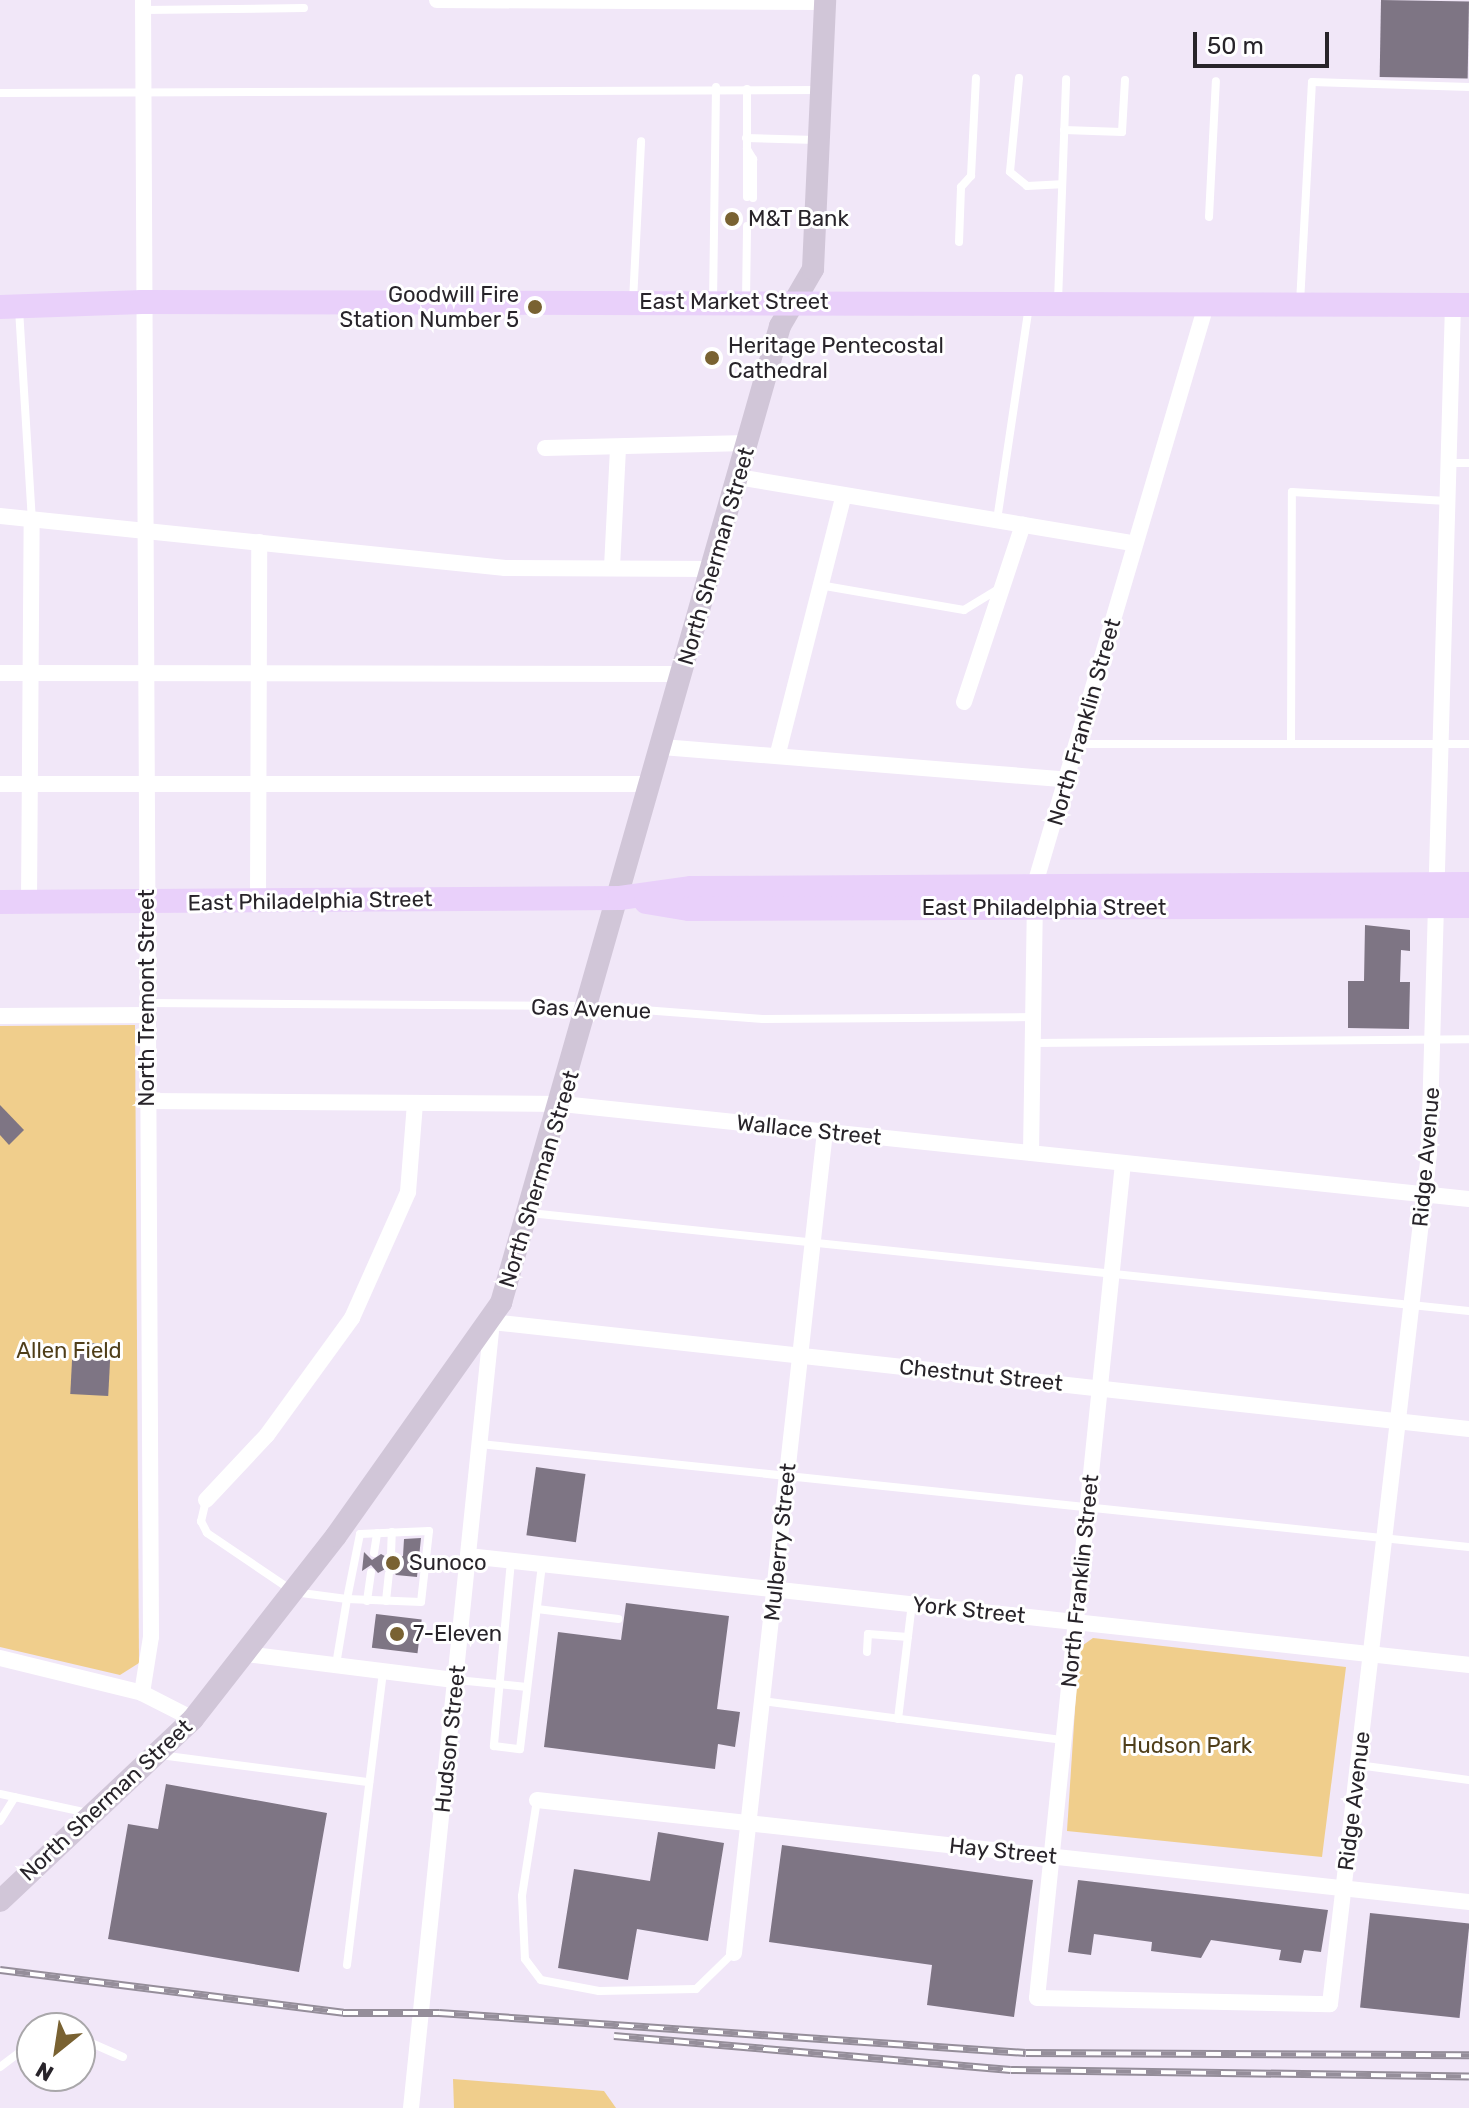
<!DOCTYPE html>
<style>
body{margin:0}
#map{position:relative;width:1469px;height:2108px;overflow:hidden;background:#f1e7f8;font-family:Rubik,sans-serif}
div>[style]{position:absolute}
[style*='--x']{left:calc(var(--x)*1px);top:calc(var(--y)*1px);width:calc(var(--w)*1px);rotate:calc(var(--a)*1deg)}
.green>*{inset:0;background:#f0ce8c}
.building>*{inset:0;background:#7e7584;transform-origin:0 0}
.lane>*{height:8px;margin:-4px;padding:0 4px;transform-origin:4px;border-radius:4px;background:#fff}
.street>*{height:16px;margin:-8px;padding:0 8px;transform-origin:8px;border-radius:8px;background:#fff}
.secondary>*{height:22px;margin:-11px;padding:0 11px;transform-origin:11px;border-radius:11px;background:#d1c6d8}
.primary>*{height:24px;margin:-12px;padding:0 12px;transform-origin:12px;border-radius:12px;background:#e9d0fa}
.rail>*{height:8px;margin-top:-4px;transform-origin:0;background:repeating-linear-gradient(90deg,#fff 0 15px,#958e9a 0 30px);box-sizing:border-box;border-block:2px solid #958e9a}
.dots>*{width:22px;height:22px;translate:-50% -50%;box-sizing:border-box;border:4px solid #fff;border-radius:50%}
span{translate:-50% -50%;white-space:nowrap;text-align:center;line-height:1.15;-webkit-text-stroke:6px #fff;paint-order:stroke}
.poi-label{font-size:22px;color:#28242a}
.left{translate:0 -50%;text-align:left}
.right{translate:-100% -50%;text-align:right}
.street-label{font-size:22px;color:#28242a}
.park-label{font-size:22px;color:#4f3e19}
.north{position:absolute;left:16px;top:2012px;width:80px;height:80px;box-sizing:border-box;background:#fff;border:2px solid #a9a7aa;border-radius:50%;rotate:210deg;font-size:22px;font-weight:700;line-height:32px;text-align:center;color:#28242a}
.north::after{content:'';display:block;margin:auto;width:28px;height:36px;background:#796232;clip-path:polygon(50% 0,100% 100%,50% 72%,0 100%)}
.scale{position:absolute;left:1193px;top:32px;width:136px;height:36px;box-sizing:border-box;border:4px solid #28242a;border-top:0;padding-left:10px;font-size:24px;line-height:28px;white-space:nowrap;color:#28242a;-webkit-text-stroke:6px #fff;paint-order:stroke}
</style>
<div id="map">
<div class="green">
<i style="clip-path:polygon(135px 1025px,139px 1663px,120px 1675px,0 1647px,0 1026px)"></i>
<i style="clip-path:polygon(1093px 1638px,1346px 1667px,1322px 1857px,1067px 1831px,1079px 1648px)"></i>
<i style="clip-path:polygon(453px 2079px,604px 2091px,616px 2108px,454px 2108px)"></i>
</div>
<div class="building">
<i style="left:1381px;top:0;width:88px;height:77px;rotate:1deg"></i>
<i style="clip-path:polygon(1365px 925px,1410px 930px,1410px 951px,1401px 950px,1400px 982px,1410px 982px,1409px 1029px,1348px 1028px,1348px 981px,1364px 981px)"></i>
<i style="clip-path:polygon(0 1105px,24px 1130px,9px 1145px,0 1135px)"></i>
<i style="left:73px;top:1342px;width:38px;height:52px;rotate:3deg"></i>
<i style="left:536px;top:1467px;width:50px;height:69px;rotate:8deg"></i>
<i style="clip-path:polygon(421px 1538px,417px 1577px,396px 1575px,389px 1567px,378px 1573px,371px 1565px,362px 1571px,364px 1552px,372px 1560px,381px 1554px,394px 1561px,403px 1556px,404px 1539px)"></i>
<i style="clip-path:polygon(626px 1603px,729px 1616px,717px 1709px,740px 1712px,735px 1747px,718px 1744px,715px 1769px,544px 1747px,558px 1632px,621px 1640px)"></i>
<i style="left:376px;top:1614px;width:46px;height:34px;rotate:7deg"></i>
<i style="clip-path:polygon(166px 1784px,327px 1813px,299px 1972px,108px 1939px,128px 1824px,158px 1829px)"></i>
<i style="clip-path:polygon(658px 1832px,724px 1843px,708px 1941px,637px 1929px,628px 1980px,558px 1968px,574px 1869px,650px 1881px)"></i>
<i style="clip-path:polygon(782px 1845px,1033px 1880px,1014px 2017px,927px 2005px,932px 1965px,769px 1942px)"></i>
<i style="clip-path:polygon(1078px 1880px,1328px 1910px,1321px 1952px,1304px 1950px,1301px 1963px,1279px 1960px,1281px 1950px,1211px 1940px,1201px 1958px,1151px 1951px,1152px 1942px,1094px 1934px,1091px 1955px,1068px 1952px)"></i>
<i style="left:1370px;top:1913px;width:100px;height:95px;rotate:6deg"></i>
</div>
<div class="lane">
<i style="--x:144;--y:10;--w:160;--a:-0.7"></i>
<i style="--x:1019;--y:78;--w:94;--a:95.5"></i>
<i style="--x:1010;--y:172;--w:22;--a:39"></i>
<i style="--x:1027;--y:186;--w:34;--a:-3"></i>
<i style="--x:747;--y:89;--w:108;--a:90"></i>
<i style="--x:0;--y:93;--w:821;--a:-0.21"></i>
<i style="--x:1064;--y:130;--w:58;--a:2"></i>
<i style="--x:1122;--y:132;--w:52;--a:-86.7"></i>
<i style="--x:746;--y:138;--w:70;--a:1.6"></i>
<i style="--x:747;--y:149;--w:12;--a:59"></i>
<i style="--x:753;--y:159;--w:39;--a:90"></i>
<i style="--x:1209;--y:217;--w:136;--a:-87.1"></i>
<i style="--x:959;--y:242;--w:55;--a:-87.9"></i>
<i style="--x:961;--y:187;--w:15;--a:-48"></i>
<i style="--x:971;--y:176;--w:98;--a:-87.1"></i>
<i style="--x:633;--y:301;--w:160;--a:-87.1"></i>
<i style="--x:746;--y:301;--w:75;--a:-89.2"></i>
<i style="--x:1058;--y:301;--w:222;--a:-87.9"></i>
<i style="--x:713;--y:302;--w:215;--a:-89.2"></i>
<i style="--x:1300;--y:303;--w:221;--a:-86.9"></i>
<i style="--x:1312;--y:82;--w:157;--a:1.8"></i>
<i style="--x:19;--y:309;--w:210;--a:86.5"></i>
<i style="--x:1450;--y:463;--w:19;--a:0"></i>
<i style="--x:997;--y:520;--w:216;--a:-81.5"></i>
<i style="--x:825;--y:586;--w:141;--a:9.8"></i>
<i style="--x:964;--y:610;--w:42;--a:-31.4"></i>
<i style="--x:1081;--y:744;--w:388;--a:0"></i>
<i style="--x:1291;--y:744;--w:252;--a:-89.8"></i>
<i style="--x:1292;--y:492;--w:155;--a:3.3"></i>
<i style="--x:148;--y:1003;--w:442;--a:0.4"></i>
<i style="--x:590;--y:1006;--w:173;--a:4.3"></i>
<i style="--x:763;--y:1019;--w:270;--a:-0.4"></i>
<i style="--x:1033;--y:1043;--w:436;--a:-0.5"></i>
<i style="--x:530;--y:1213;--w:944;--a:5.96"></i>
<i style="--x:480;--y:1444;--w:994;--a:5.95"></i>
<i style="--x:206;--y:1500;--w:22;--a:103"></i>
<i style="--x:201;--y:1521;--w:13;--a:63"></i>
<i style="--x:207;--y:1533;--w:105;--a:34.1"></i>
<i style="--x:294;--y:1592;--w:53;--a:7.5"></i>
<i style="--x:347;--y:1599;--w:67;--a:99.5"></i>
<i style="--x:429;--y:1531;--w:71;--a:96.4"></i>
<i style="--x:421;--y:1602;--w:74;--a:-177.7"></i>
<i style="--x:347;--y:1599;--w:66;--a:-78.7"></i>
<i style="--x:360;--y:1534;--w:69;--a:-2.5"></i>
<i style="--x:374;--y:1553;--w:20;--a:-81"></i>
<i style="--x:391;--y:1555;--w:23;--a:-88"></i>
<i style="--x:511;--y:1561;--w:186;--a:95.3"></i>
<i style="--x:494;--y:1746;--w:26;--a:7"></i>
<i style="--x:520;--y:1749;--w:186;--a:-83.2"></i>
<i style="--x:367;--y:1601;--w:29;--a:-82"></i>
<i style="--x:386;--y:1601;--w:27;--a:-84"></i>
<i style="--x:537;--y:1609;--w:82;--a:7"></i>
<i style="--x:867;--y:1652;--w:18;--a:-87"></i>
<i style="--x:868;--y:1634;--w:40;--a:4.3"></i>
<i style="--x:457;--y:1680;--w:70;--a:5.7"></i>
<i style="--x:762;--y:1701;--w:304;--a:7.4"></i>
<i style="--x:898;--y:1719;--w:116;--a:-83.1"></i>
<i style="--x:160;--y:1755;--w:211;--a:7.4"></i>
<i style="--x:1358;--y:1765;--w:112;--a:7.7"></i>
<i style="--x:0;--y:1794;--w:90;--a:12.2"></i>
<i style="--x:537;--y:1800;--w:97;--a:98.9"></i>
<i style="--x:522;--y:1896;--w:63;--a:87.3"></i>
<i style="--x:525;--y:1959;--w:26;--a:53"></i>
<i style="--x:541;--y:1980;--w:59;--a:10.7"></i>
<i style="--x:599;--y:1991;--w:97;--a:-1.2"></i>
<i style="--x:696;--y:1989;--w:52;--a:-44.2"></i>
<i style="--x:0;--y:1821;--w:28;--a:-58"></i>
<i style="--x:347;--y:1965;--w:295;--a:-83"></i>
<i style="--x:80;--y:2038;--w:47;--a:23.8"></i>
<i style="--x:0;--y:2067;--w:40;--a:-37"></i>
</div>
<div class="street">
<i style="--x:437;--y:0;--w:388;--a:0.3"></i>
<i style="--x:545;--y:448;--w:202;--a:-1.4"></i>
<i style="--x:738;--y:477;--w:400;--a:9.5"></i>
<i style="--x:0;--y:516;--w:508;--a:5.88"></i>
<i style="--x:505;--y:568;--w:207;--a:0.3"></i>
<i style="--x:612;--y:567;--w:119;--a:-87.1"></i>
<i style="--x:0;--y:673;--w:683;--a:0.08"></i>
<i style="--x:964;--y:702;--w:187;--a:-71.6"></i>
<i style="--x:662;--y:747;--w:410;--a:4.6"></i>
<i style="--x:778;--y:753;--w:263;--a:-75.7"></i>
<i style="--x:0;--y:784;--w:652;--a:0"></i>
<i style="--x:29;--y:902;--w:383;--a:-89.6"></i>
<i style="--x:258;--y:902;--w:360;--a:-89.8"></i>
<i style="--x:0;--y:1016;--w:148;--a:-0.4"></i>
<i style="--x:148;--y:1101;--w:414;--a:0.4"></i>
<i style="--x:562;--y:1104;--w:912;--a:5.98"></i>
<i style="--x:1031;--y:1153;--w:269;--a:-89.1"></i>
<i style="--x:1035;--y:884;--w:607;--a:-73.54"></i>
<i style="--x:1123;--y:1163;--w:839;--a:95.88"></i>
<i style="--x:1037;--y:1998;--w:293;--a:1.2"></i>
<i style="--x:1330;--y:2004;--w:857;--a:-83.36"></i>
<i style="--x:1429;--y:1153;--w:848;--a:-88.38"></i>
<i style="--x:206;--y:1500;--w:89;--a:-46.8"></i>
<i style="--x:267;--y:1435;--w:145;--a:-54"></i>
<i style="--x:352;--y:1318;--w:138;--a:-66"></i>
<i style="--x:408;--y:1192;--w:89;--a:-85.5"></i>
<i style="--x:468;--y:1556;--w:1007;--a:6.21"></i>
<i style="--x:246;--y:1654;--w:212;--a:7.1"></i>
<i style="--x:0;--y:1658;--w:146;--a:13.8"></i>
<i style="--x:142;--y:1693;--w:57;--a:27"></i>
<i style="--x:142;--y:1693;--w:57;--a:-80.9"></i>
<i style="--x:151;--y:1637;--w:1637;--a:-90.28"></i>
<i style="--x:537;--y:1800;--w:938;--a:6.25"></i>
<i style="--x:734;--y:1953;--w:827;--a:-83.68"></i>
<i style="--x:411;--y:2108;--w:790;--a:-84.12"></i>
<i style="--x:492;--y:1322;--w:983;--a:6.25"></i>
</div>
<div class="secondary">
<i style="--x:0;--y:1901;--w:265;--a:-43.3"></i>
<i style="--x:193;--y:1719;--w:232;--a:-52"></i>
<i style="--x:336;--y:1536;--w:286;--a:-54.7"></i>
<i style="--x:501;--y:1303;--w:1016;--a:-74.06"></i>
<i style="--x:780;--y:326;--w:66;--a:-59.9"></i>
<i style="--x:813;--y:269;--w:269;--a:-87.4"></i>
</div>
<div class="primary">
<i style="--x:0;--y:307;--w:142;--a:-2"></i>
<i style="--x:142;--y:302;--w:1327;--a:0.13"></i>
<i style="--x:0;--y:902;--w:620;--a:-0.37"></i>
<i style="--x:620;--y:898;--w:72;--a:-8"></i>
<i style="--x:691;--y:888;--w:778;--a:-0.29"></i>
<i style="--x:646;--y:902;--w:44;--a:9.2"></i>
<i style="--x:689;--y:909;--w:780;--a:-0.22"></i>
</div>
<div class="rail">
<i style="--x:0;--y:1970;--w:346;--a:7.1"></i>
<i style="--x:343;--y:2013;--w:96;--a:0"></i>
<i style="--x:439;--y:2013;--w:588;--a:3.9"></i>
<i style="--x:1026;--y:2053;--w:443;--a:0.3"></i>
<i style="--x:614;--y:2036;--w:398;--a:4.9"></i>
<i style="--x:1011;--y:2070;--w:458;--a:0.8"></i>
</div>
<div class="dots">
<i style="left:732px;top:219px;background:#796232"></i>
<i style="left:535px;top:307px;background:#796232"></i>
<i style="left:712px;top:358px;background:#796232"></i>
<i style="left:393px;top:1563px;background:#796232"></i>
<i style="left:397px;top:1634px;background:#796232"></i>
</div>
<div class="poi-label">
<span class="left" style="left:748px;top:219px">M&amp;T Bank</span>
<span class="right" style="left:519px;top:307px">Goodwill Fire<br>Station Number 5</span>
<span class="left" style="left:728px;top:358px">Heritage Pentecostal<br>Cathedral</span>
<span class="left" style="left:409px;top:1563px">Sunoco</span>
<span class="left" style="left:413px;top:1634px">7-Eleven</span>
</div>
<div class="street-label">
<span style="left:734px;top:302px">East Market Street</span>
<span style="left:716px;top:556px;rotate:-74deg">North Sherman Street</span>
<span style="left:1084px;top:722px;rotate:-74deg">North Franklin Street</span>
<span style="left:310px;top:901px;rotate:-1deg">East Philadelphia Street</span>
<span style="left:1044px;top:908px">East Philadelphia Street</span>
<span style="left:147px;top:998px;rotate:-90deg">North Tremont Street</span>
<span style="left:591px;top:1009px;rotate:2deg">Gas Avenue</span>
<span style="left:809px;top:1130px;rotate:6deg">Wallace Street</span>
<span style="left:1426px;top:1157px;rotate:-85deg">Ridge Avenue</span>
<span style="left:539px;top:1179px;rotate:-73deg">North Sherman Street</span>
<span style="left:981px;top:1375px;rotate:6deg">Chestnut Street</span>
<span style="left:780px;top:1542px;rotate:-84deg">Mulberry Street</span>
<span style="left:1080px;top:1581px;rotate:-84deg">North Franklin Street</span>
<span style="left:969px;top:1610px;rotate:6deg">York Street</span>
<span style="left:450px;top:1739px;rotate:-84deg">Hudson Street</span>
<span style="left:106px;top:1800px;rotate:-43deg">North Sherman Street</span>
<span style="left:1354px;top:1801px;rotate:-83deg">Ridge Avenue</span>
<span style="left:1003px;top:1851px;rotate:6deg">Hay Street</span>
</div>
<div class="park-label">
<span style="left:69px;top:1351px">Allen Field</span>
<span style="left:1187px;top:1746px">Hudson Park</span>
</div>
<div class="north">N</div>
<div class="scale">50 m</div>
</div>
